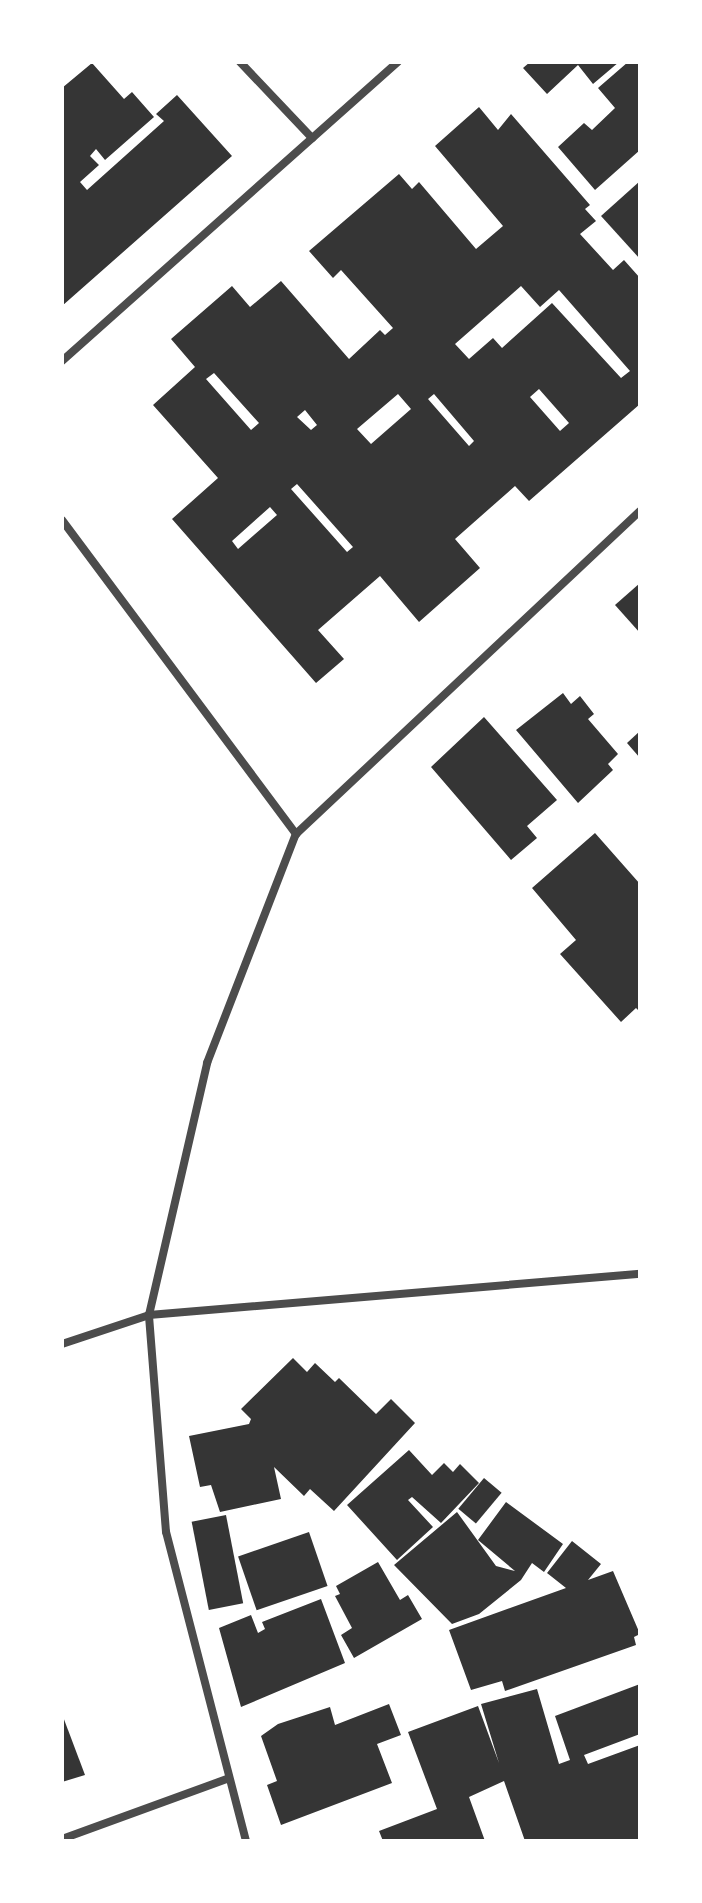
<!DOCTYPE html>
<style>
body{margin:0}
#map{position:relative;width:702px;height:1903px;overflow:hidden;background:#fff;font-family:"Noto Sans",sans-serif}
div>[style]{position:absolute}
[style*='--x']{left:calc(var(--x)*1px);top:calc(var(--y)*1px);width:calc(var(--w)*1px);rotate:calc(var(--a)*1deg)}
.building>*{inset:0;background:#353535;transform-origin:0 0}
.minor>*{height:8px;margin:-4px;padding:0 4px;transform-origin:4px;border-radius:4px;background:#4c4c4c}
span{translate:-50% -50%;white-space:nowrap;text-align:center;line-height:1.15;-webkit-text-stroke:7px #fff;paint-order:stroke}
.frame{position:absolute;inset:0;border:64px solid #fff;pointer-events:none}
</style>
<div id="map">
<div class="building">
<i style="clip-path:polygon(530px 62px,619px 62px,593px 84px,578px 65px,547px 94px,523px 68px)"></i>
<i style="clip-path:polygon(628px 62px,640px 62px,640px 150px,595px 190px,558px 147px,584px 123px,592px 130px,615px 108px,598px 88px)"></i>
<i style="clip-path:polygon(92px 63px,124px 99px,132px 92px,154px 117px,105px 160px,96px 149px,90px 156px,99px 165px,80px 182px,87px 190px,164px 121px,156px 114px,177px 95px,232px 156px,62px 306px,62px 88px)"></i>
<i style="clip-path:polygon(evenodd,479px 107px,498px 130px,511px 114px,590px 205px,585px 209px,596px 221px,580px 234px,613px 270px,624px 260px,640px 278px,640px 404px,529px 501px,515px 486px,455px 539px,480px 568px,419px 622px,380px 576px,318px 630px,344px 659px,316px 683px,172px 519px,218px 478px,153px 405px,195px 367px,171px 339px,232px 286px,250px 307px,281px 281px,349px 359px,380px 330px,385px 335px,393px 328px,341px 270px,333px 278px,309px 251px,399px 174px,412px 189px,419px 182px,476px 249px,503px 226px,435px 146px,479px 107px,521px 286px,540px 307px,559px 290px,630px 371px,621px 378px,552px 303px,502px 348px,493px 338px,469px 359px,455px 344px,521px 286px,479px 107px,214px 373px,259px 423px,251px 430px,206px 379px,214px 373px,479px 107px,539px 389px,569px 423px,560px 431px,530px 397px,539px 389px,479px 107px,398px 394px,411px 409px,371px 444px,357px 429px,398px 394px,479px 107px,434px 394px,474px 441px,469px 446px,428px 399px,434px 394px,479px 107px,305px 410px,317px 425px,311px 430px,297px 417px,305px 410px,479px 107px,297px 484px,353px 547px,347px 552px,291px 489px,297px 484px,479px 107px,270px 507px,277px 515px,238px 549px,232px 541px,270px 507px)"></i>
<i style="clip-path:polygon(640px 181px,640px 259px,601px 216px)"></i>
<i style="clip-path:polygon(640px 583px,640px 633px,615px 605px)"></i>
<i style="clip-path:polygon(563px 693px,571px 704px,580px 696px,594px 714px,588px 719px,618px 754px,608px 764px,613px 770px,578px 803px,516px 730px)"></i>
<i style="clip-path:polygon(484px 717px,557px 800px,527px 826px,537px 838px,511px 860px,431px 767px)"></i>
<i style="clip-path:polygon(640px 731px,640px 758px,627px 743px)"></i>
<i style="clip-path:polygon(595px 833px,640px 884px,640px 1012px,636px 1008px,621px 1022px,560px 954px,576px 940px,532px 888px)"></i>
<i style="clip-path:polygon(293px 1358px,307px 1372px,315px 1363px,335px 1382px,339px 1378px,376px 1414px,391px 1399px,415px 1423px,334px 1511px,310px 1489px,304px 1496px,274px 1467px,281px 1499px,220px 1512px,211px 1485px,200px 1487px,189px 1436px,249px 1424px,251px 1419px,241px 1409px)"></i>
<i style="clip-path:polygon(409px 1450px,432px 1475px,444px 1463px,453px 1472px,460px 1464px,479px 1483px,441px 1523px,412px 1497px,408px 1500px,433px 1527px,397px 1560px,347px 1505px)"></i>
<i style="left:484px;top:1478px;width:23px;height:40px;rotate:40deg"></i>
<i style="clip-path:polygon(506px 1502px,563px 1544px,544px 1572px,532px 1563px,521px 1580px,479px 1614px,452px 1624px,394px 1565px,457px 1512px,496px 1566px,515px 1571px,478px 1540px)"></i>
<i style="left:226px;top:1515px;width:90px;height:35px;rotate:79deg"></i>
<i style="left:309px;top:1532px;width:57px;height:75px;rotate:71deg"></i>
<i style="clip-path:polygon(572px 1541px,601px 1564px,588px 1580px,613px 1571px,640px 1634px,634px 1637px,636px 1645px,505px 1691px,502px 1681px,471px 1690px,449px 1630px,566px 1588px,547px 1573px)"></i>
<i style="clip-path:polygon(378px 1562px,400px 1600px,408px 1595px,422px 1619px,354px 1658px,341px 1635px,352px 1628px,335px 1596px,340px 1594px,336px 1586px)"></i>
<i style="clip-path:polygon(321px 1599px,345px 1663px,241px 1707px,219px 1628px,251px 1615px,258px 1633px,265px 1629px,262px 1622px)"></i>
<i style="clip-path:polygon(640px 1684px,640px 1734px,584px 1755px,588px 1764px,640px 1745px,640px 1841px,525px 1841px,504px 1781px,469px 1797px,485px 1841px,383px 1841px,379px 1831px,437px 1809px,408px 1732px,478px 1706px,499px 1763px,481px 1704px,537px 1689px,559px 1764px,570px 1760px,555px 1716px)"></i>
<i style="clip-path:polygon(389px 1704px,401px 1735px,377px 1744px,392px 1783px,281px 1825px,267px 1785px,277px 1781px,261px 1736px,278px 1724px,330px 1707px,335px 1725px)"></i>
<i style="clip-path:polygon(62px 1714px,85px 1775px,62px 1782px)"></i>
</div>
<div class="minor">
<i style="--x:240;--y:62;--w:105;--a:46.5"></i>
<i style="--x:62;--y:361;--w:450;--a:-41.7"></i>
<i style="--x:62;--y:520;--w:392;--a:53.3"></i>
<i style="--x:62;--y:1344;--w:92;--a:-18.4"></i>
<i style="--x:149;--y:1315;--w:493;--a:-4.8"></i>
<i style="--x:62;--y:1839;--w:176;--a:-20"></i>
<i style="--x:246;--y:1841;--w:319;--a:-104.5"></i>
<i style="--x:166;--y:1532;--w:218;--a:-94.5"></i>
<i style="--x:149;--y:1315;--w:259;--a:-77"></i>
<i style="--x:207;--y:1063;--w:246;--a:-68.8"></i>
<i style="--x:296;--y:834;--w:472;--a:-43.2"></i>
</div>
<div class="frame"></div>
</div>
